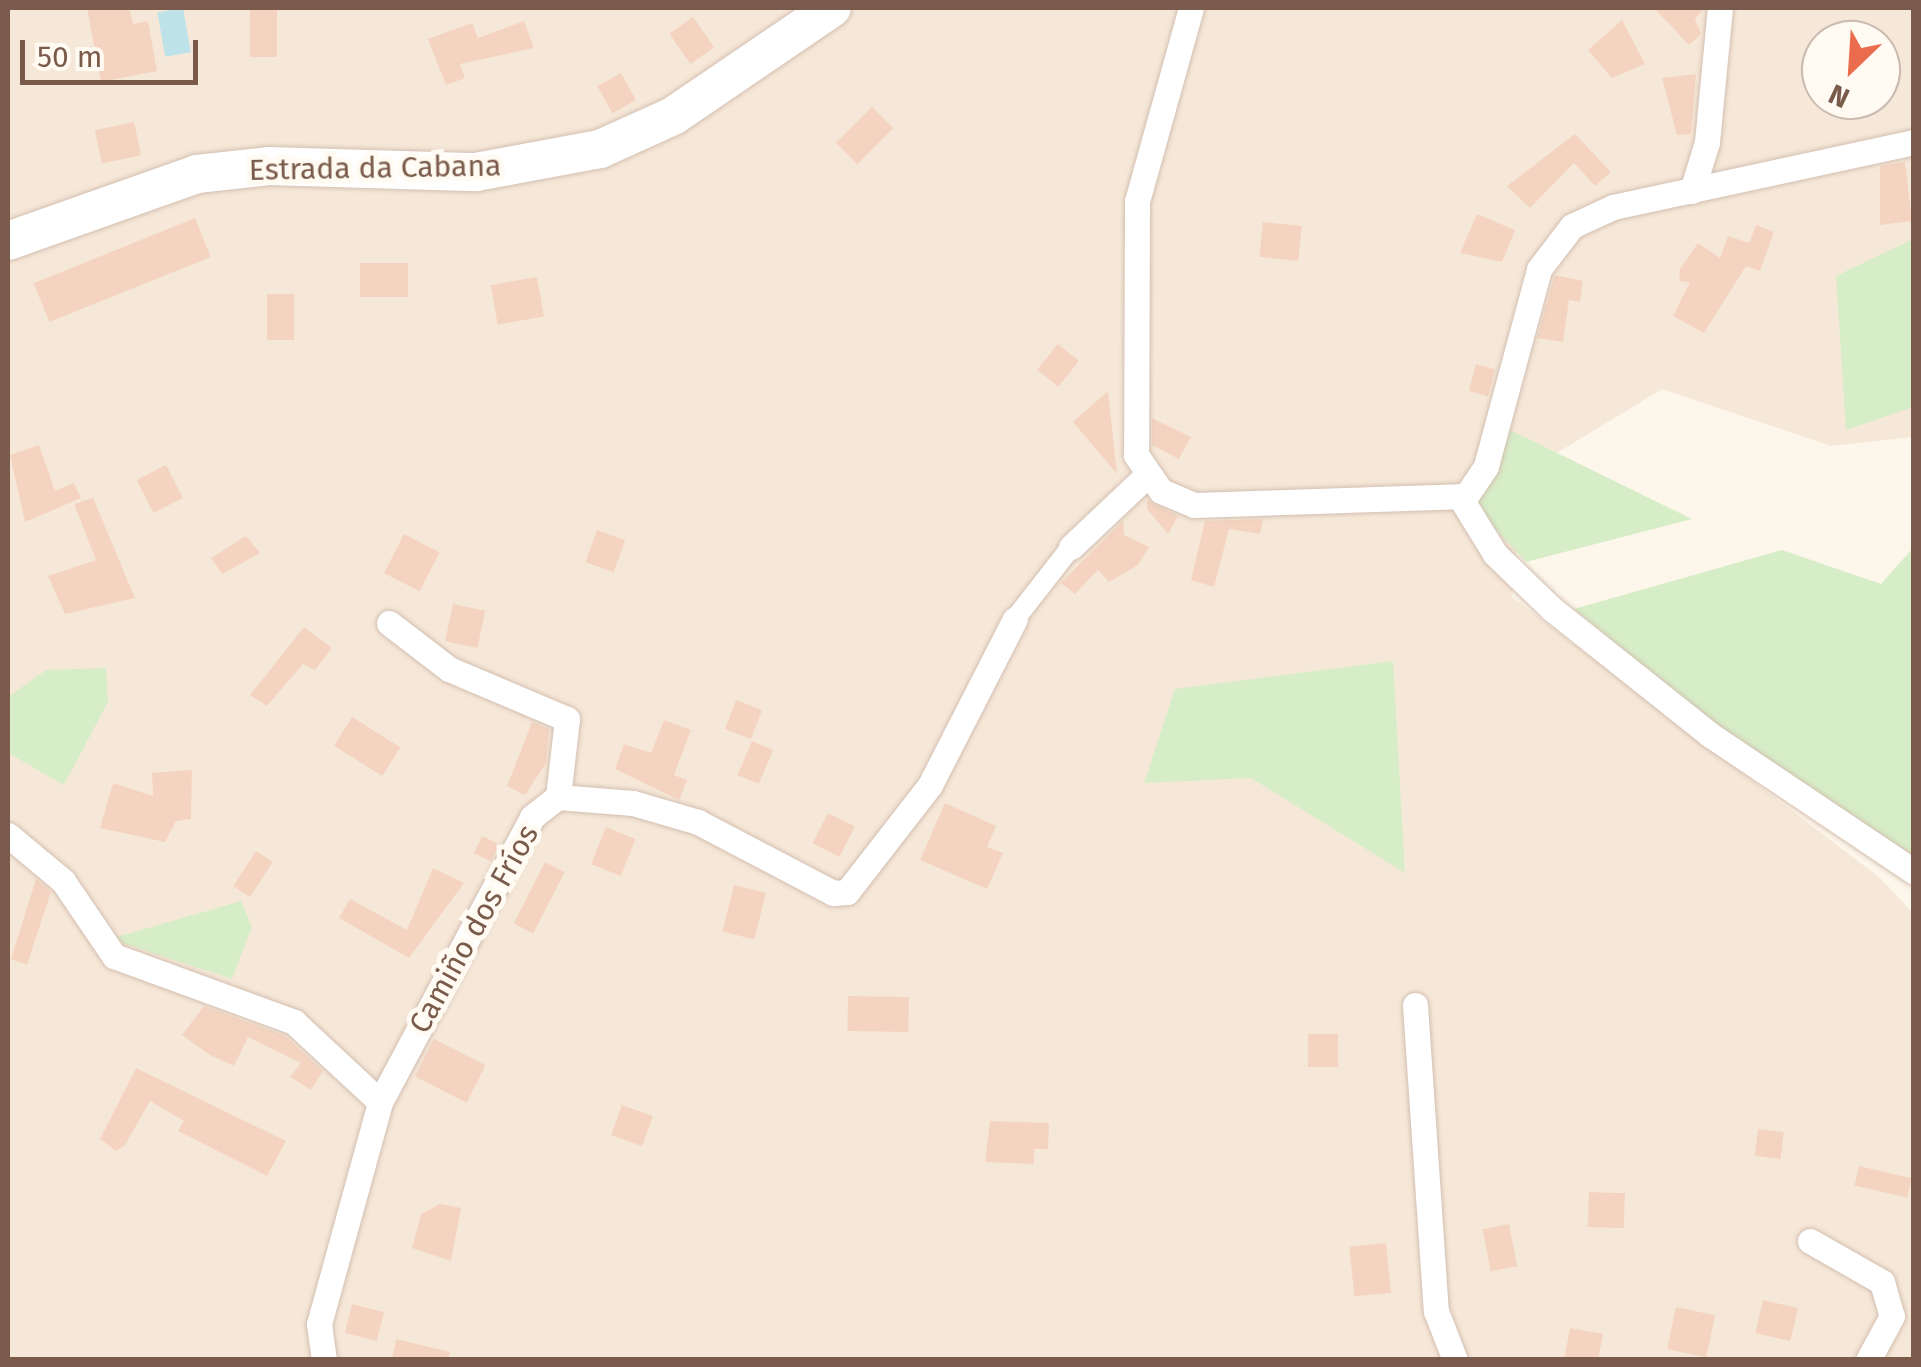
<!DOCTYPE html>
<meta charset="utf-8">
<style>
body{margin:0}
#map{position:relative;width:1921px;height:1367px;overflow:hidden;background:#fdf6ea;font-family:"Fira Sans",sans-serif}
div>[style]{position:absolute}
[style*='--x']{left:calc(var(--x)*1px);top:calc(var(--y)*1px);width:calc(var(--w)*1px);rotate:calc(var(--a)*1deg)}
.residential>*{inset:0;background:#f6e8d8}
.green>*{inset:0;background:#d7edc7}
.water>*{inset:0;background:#bde3e9;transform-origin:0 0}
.building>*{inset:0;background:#f4d4c1;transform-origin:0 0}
.roads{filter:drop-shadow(0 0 2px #d3bfb1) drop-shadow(0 0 2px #d3bfb1)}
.pedestrian>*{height:20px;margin:-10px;padding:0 10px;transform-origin:10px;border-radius:10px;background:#fff}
.minor>*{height:25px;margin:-12.5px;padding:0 12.5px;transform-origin:12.5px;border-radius:12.5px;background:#fff}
.secondary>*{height:38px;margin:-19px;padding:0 19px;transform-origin:19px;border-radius:19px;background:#fff}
span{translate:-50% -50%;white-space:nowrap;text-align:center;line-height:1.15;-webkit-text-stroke:10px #fffaf2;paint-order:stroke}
.street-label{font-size:30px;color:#7a5b4b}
.frame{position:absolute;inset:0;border:10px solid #7a5b4b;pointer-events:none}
.north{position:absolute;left:1801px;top:20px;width:100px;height:100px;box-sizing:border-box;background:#fffaf2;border:2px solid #cabaaf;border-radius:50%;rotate:205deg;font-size:28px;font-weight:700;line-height:40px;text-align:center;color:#7a5b4b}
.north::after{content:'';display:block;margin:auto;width:35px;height:45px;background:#eb6c4c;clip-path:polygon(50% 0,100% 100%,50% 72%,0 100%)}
.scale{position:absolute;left:20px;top:40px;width:178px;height:45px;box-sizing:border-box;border:5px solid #7a5b4b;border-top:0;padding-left:12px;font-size:30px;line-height:35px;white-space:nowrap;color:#7a5b4b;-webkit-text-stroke:8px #fffaf2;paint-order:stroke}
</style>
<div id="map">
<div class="residential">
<i style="clip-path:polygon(evenodd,8px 8px,1913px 8px,1913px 437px,1831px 446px,1662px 389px,1524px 473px,1512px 597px,1879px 877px,1913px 913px,1913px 1359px,8px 1360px,8px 8px,1821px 40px,1881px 40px,1881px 100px,1821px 100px,1821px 40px)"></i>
</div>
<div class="green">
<i style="clip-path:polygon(1913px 239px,1913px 407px,1846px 430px,1836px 276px)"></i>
<i style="clip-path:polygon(1508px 429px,1692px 519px,1526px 562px,1475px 507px)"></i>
<i style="clip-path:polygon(1913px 548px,1913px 886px,1574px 609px,1782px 550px,1881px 584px)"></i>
<i style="clip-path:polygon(1393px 661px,1405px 873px,1251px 778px,1144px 783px,1175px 689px)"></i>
<i style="clip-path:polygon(106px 668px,108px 702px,64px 785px,8px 753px,8px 697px,46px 670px)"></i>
<i style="clip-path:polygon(241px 901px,252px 927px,232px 979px,110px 939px)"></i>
</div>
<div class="water">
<i style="left:183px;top:8px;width:45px;height:26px;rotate:80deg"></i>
</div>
<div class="building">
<i style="clip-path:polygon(87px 8px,129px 8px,133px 24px,148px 21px,157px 71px,101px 82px)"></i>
<i style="left:250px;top:8px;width:27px;height:49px"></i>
<i style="clip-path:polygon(1654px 8px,1704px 8px,1695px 19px,1701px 34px,1689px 45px)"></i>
<i style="left:693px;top:17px;width:37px;height:29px;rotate:55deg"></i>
<i style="clip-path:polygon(1622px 20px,1645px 64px,1612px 78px,1588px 50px)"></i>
<i style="clip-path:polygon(524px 21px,534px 48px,460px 64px,465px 78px,446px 85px,428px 39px,472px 23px,478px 38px)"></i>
<i style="left:621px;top:73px;width:31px;height:27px;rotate:61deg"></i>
<i style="clip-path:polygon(1696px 74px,1691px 134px,1677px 135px,1662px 78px)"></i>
<i style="left:872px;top:107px;width:30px;height:51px;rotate:45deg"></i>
<i style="left:134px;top:122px;width:34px;height:40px;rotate:78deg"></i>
<i style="clip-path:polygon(1575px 134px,1611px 172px,1595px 186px,1574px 163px,1530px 208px,1507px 186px)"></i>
<i style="clip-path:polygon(1905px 162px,1912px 221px,1880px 225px,1880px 166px)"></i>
<i style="clip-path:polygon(1477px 214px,1515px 230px,1502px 262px,1460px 253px)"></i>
<i style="left:195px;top:218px;width:42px;height:174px;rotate:68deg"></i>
<i style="left:1263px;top:222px;width:39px;height:35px;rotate:6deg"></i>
<i style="clip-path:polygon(1756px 225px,1774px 232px,1760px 271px,1746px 266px,1704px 333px,1673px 316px,1690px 282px,1679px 281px,1680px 269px,1698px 243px,1720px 258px,1728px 236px,1749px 243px)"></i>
<i style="left:408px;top:263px;width:34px;height:48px;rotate:90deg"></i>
<i style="clip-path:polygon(1555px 275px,1583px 281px,1580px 302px,1569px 300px,1563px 342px,1537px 338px)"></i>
<i style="left:537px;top:277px;width:40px;height:47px;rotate:80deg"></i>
<i style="left:267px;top:294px;width:27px;height:46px"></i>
<i style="left:1058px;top:344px;width:27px;height:33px;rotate:39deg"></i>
<i style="left:1476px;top:364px;width:20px;height:28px;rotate:15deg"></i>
<i style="clip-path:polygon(1108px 391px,1117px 474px,1073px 422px)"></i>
<i style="clip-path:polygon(1152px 418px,1191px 437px,1179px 459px,1152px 445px)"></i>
<i style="clip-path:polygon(39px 445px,55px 491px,74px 483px,81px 498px,25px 522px,10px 455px)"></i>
<i style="left:166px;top:465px;width:37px;height:33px;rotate:63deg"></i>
<i style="clip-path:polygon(93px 498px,135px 598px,65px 614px,48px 576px,96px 560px,74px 504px)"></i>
<i style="clip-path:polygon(1147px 500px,1178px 516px,1168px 534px,1147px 509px)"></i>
<i style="clip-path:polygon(1263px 519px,1260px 534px,1229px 529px,1214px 587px,1191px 580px,1205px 521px)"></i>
<i style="clip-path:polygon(1123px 521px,1124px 535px,1149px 547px,1138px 565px,1109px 582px,1098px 570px,1075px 594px,1061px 583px)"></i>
<i style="left:597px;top:530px;width:30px;height:34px;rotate:20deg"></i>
<i style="left:404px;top:534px;width:40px;height:44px;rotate:27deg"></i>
<i style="clip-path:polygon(246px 536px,260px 553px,222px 574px,211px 558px)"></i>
<i style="left:453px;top:604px;width:33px;height:38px;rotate:12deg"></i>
<i style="clip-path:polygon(304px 627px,332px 648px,315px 670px,303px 664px,267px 706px,250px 695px)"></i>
<i style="left:736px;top:700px;width:28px;height:31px;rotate:21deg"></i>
<i style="left:352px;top:717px;width:57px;height:34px;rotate:32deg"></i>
<i style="clip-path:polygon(664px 720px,691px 730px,674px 775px,687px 780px,679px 800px,615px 769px,624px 744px,651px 753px)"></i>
<i style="clip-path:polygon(532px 722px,549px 729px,546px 763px,525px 795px,507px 786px)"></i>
<i style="left:752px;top:741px;width:23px;height:37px;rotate:23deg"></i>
<i style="clip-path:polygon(192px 770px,191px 819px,176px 821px,165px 842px,100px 828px,113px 783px,153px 796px,152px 773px)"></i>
<i style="clip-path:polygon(945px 803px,996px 826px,987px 847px,1003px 853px,987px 889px,920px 860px)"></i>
<i style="left:828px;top:813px;width:30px;height:34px;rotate:27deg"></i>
<i style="left:606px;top:827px;width:32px;height:40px;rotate:22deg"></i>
<i style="left:482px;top:836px;width:19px;height:19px;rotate:25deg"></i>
<i style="left:256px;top:851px;width:20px;height:42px;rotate:33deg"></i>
<i style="left:545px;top:862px;width:22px;height:69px;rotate:27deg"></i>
<i style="clip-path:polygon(433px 868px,464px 883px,409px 958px,339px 918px,350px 899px,407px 930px)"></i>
<i style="clip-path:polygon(36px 879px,51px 892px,27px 965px,11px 959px)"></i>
<i style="left:734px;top:885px;width:33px;height:48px;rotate:14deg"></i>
<i style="left:848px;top:996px;width:61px;height:35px;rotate:1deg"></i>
<i style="clip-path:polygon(204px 1006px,285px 1036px,323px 1071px,311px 1090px,290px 1077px,301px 1063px,248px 1037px,234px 1066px,210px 1055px,182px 1035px)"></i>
<i style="left:1308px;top:1034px;width:30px;height:33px"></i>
<i style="left:434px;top:1039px;width:58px;height:42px;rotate:27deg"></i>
<i style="clip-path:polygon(136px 1068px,286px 1141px,267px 1176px,178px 1131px,184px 1121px,150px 1101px,125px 1145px,116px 1151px,100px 1139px)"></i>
<i style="left:622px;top:1105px;width:33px;height:32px;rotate:20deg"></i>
<i style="clip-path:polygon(990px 1121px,1049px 1123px,1048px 1149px,1034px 1149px,1034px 1164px,985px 1162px)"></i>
<i style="left:1758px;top:1129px;width:26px;height:27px;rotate:7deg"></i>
<i style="left:1859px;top:1166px;width:54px;height:20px;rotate:13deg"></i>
<i style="left:1589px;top:1192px;width:36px;height:35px;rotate:2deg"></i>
<i style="clip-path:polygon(440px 1204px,461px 1208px,451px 1261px,412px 1248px,421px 1214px)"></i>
<i style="left:1509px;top:1224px;width:43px;height:27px;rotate:79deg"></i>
<i style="left:1386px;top:1243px;width:50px;height:37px;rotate:84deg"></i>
<i style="left:1763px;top:1300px;width:36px;height:34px;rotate:13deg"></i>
<i style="left:352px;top:1304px;width:33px;height:30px;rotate:14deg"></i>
<i style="left:1676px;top:1307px;width:40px;height:43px;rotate:12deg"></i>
<i style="clip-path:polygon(1570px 1328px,1603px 1334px,1598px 1360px,1564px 1360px)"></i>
<i style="clip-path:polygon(396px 1339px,450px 1352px,449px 1360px,392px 1360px)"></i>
</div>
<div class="roads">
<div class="pedestrian">
<i style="--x:1015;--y:619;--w:91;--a:-52.1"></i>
</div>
<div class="minor">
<i style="--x:1191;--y:8;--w:200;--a:105.6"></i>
<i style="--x:1137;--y:201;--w:254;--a:90.2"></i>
<i style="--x:1136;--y:455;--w:44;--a:55.2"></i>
<i style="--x:1161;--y:491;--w:36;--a:23"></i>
<i style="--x:1194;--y:505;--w:272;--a:-1.9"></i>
<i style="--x:1466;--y:496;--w:36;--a:-56"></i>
<i style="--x:1486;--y:466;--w:204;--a:-74.9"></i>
<i style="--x:1539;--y:269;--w:54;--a:-52.5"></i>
<i style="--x:1572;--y:226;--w:45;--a:-24.9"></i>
<i style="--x:1613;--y:207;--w:308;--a:-12.2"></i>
<i style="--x:1692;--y:191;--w:51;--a:-73"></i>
<i style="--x:1707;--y:142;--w:135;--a:-84.5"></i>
<i style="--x:1460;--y:497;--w:67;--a:58.4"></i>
<i style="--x:1495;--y:554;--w:79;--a:44"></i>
<i style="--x:1552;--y:609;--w:201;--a:38.5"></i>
<i style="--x:1709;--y:734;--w:247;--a:33.9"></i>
<i style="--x:1071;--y:547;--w:102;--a:-43.4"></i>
<i style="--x:389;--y:623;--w:76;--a:37.5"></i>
<i style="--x:449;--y:669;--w:128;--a:23"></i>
<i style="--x:567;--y:719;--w:79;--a:96.6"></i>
<i style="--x:8;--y:835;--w:72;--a:39.9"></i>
<i style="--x:63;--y:881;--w:91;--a:55.8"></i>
<i style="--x:114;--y:956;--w:192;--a:20.1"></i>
<i style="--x:294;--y:1022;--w:117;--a:42.9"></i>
<i style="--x:380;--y:1102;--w:323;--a:-61.9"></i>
<i style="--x:532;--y:817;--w:33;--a:-38"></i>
<i style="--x:558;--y:797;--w:75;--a:4.6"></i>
<i style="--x:633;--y:803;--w:68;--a:16.3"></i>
<i style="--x:698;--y:822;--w:153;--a:27.7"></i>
<i style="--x:833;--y:893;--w:14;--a:-4"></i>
<i style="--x:847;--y:892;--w:135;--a:-52.2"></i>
<i style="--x:930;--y:785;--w:186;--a:-62.9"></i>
<i style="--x:1415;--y:1005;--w:307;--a:86.1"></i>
<i style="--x:1436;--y:1311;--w:53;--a:68.8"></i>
<i style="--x:1810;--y:1241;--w:83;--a:29.7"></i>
<i style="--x:1882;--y:1282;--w:35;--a:74"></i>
<i style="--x:1892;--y:1316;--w:50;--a:118.6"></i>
<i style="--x:324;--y:1360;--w:36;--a:-98"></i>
<i style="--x:319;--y:1324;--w:230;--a:-74.6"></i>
</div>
<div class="secondary">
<i style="--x:8;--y:241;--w:201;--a:-19.5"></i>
<i style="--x:197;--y:174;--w:72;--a:-6.3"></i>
<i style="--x:269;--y:166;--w:207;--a:1.7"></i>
<i style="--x:476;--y:172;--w:126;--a:-10.5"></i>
<i style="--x:600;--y:149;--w:80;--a:-24.3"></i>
<i style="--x:673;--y:116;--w:192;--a:-34.2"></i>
</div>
</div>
<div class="street-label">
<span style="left:375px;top:168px;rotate:-1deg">Estrada da Cabana</span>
<span style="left:474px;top:929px;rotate:-61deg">Camiño dos Fríos</span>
</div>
<div class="frame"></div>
<div class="north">N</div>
<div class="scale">50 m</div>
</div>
